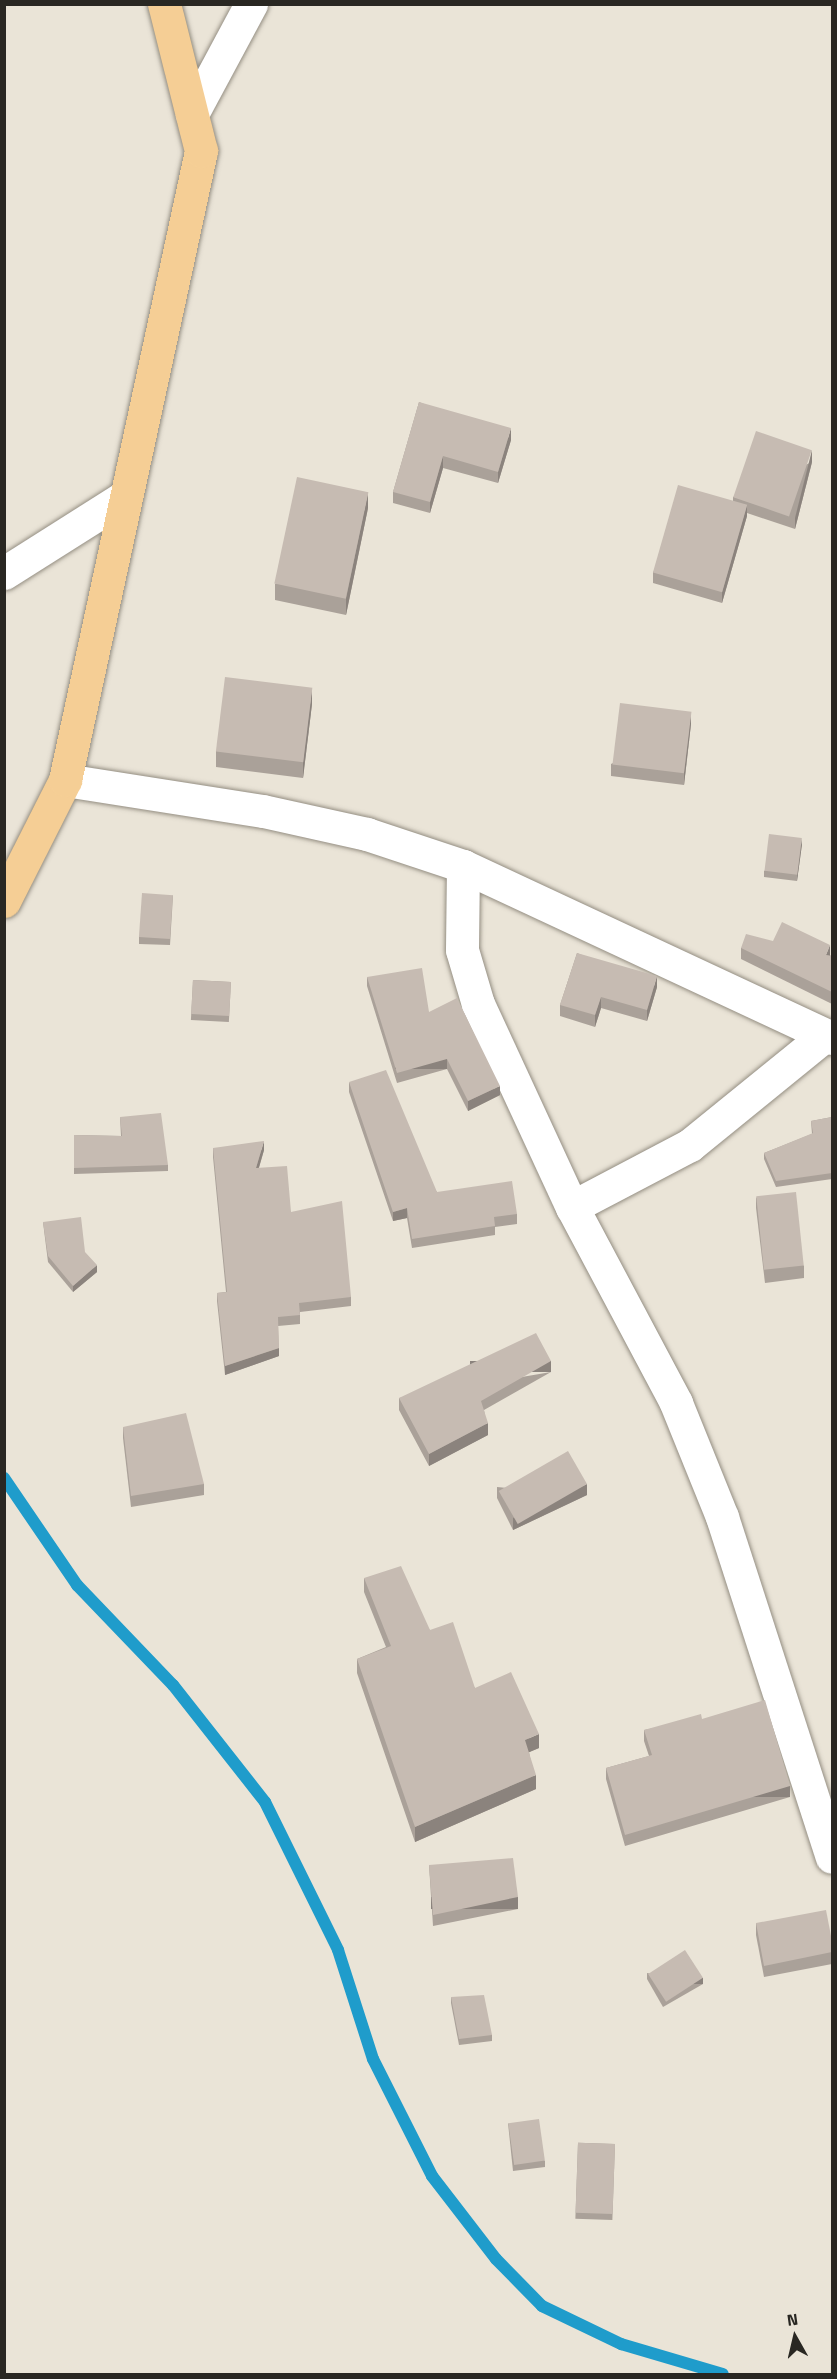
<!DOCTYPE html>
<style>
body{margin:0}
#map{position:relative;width:837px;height:2379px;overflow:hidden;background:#eae4d7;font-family:"Titillium Web",sans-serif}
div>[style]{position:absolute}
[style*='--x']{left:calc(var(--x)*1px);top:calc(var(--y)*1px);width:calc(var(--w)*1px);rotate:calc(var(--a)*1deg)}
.stream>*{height:12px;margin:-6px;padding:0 6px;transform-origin:6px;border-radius:6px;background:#1f9ccb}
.roads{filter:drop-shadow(0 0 2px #948e82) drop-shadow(0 0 2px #948e82)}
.street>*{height:33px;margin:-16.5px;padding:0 16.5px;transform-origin:16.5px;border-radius:16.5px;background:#fff}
.primary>*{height:33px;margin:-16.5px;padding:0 16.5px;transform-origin:16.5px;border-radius:16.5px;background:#f5ce95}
.wall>*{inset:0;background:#aaa199;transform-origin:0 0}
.shaded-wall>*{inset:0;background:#8b837d;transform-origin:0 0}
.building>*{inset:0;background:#c6bbb2;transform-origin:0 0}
span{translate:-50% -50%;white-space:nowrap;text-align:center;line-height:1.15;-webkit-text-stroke:6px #eae4d7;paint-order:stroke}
.frame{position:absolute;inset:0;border:6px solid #292722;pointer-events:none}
.north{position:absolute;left:765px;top:2307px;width:60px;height:60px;-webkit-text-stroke:4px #eae4d7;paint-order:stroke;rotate:352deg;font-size:16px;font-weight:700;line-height:24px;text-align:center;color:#292722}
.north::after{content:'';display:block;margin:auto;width:21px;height:27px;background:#292722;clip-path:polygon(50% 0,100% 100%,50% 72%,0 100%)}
</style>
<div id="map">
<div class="stream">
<i style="--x:4;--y:1478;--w:130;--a:55.7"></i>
<i style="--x:77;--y:1585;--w:139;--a:46.2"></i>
<i style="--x:173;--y:1685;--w:149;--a:51.8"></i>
<i style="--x:265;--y:1802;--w:165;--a:63.7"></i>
<i style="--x:338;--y:1950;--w:114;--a:72.2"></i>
<i style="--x:373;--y:2059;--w:131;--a:63.2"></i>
<i style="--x:432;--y:2176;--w:105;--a:52.4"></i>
<i style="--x:496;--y:2259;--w:66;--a:45.6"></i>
<i style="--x:542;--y:2306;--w:88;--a:25.7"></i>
<i style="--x:621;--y:2344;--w:106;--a:16.4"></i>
</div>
<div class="roads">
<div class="street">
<i style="--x:192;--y:114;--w:125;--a:-61.8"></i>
<i style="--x:4;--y:573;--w:142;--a:-32.3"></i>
<i style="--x:65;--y:780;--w:200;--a:8.9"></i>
<i style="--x:263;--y:811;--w:107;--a:12.5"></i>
<i style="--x:367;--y:834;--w:101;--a:18.4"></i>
<i style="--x:463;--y:866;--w:407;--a:25"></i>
<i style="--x:463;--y:866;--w:84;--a:90.7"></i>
<i style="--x:462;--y:950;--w:56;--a:73.5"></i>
<i style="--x:478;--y:1004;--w:224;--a:65.2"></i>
<i style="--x:572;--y:1207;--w:222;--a:62"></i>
<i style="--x:676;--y:1403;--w:123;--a:68"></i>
<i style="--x:722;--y:1517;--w:357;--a:72.1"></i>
<i style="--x:572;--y:1207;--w:133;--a:-27.7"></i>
<i style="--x:690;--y:1145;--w:173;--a:-39.1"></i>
</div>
<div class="primary">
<i style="--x:4;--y:901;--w:136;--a:-63.2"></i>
<i style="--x:65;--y:780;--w:644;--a:-77.8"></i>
<i style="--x:201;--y:151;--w:152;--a:-104.1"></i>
</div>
</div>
<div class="wall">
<i style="clip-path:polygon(419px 402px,511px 440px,498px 483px,443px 468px,430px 513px,393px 503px,393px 492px)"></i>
<i style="clip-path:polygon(812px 462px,795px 529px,747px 513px,747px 516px,722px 603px,653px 583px,653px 572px,733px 501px,733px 497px)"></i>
<i style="clip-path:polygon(368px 508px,346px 615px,275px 600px,275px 584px)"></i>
<i style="clip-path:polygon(312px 704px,303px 778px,216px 767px,216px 751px)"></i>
<i style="clip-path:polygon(691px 724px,684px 785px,611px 776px,611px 764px)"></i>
<i style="clip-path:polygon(802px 844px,797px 881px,764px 877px,764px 871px)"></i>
<i style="clip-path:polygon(173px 895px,170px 945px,139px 944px,139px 937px)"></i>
<i style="clip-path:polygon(773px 941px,832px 956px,832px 1004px,741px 959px,741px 948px)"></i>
<i style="clip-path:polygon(577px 953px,657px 987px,647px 1021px,601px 1008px,595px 1027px,560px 1016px,560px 1005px)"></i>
<i style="clip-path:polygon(367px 977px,429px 1012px,500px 1095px,468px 1111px,447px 1069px,397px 1083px,367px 986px)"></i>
<i style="left:193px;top:980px;width:38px;height:40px;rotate:3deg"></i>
<i style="clip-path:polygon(349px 1082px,437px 1192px,517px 1214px,517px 1224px,495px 1227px,495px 1235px,412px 1248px,407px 1218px,393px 1221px,349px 1092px)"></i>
<i style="clip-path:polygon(120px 1117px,168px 1165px,168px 1171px,74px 1174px,74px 1135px,121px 1136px)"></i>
<i style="clip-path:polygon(832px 1117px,832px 1179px,776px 1187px,764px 1159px,764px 1153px,812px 1134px,811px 1121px)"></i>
<i style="clip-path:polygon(213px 1148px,264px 1150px,259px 1168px,291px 1212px,351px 1297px,351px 1306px,300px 1312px,300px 1324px,278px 1326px,279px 1356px,225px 1375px,217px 1301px,217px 1293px,226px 1292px,213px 1157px)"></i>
<i style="clip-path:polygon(756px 1197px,804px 1266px,804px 1278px,765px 1283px,756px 1208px)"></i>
<i style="clip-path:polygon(43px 1222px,97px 1272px,73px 1292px,48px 1262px)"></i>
<i style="clip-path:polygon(551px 1372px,484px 1410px,488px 1435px,429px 1466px,399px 1410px,399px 1398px)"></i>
<i style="clip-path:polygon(123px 1427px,204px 1484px,204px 1495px,131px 1507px,123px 1438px)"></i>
<i style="clip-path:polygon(497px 1487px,587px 1495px,513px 1530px,497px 1498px)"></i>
<i style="clip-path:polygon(364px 1578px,430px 1630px,475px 1688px,539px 1748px,529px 1752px,536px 1789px,415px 1842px,357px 1673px,357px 1659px,386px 1647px,364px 1592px)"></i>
<i style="clip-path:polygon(702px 1719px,790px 1797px,625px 1846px,606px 1779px,606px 1768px,649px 1756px,644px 1741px,644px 1730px)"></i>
<i style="clip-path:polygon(429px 1865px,518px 1909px,433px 1926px)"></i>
<i style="clip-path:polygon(756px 1923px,832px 1941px,832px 1964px,764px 1977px,756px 1935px)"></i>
<i style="clip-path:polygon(647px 1973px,703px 1984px,663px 2007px,647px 1979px)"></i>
<i style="clip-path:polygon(451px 1997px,492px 2035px,492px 2041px,459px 2045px,451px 2003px)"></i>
<i style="clip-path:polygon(508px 2123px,545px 2161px,545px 2167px,513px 2171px)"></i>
<i style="left:615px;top:2144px;width:76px;height:37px;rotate:92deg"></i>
</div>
<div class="shaded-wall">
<i style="clip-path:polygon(511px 428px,511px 440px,498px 483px,498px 472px)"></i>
<i style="clip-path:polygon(812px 450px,812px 462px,795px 529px,795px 518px)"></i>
<i style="clip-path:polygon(443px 456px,443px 468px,430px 513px,430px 502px)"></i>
<i style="clip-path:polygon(368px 492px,368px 508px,346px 615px,346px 599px)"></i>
<i style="clip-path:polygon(747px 505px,747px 516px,722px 603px,722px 592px)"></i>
<i style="clip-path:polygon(312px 688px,312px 704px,303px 778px,303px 762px)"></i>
<i style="clip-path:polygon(691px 712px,691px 724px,684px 785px,684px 773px)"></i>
<i style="clip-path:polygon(802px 838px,802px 844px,797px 881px,797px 874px)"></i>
<i style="clip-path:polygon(830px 945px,830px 956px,826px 955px)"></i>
<i style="clip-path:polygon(657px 976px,657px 987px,647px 1021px,647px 1010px)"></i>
<i style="clip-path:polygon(601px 997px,601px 1008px,595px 1027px,595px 1015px)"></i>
<i style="left:447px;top:1059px;width:10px;height:52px;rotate:90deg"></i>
<i style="clip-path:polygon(500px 1086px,500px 1095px,468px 1111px,468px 1101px)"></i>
<i style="clip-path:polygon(264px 1141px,264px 1150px,256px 1177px,256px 1168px)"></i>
<i style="clip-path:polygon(407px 1208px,407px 1218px,393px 1221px,393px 1212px)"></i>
<i style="clip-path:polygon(97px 1265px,97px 1272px,73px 1292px,73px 1286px)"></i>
<i style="clip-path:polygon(279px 1348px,279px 1356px,225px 1375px,225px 1366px)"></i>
<i style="left:551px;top:1361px;width:11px;height:81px;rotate:90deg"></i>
<i style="clip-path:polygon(488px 1423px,488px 1435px,429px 1466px,429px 1454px)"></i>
<i style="clip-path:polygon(587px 1484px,587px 1495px,513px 1530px,513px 1518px)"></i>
<i style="clip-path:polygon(539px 1734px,539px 1748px,525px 1754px,525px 1740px)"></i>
<i style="clip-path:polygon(536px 1775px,536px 1789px,415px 1842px,415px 1827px)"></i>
<i style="left:790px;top:1786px;width:11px;height:172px;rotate:90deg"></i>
<i style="left:518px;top:1897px;width:12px;height:87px;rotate:90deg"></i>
<i style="left:703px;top:1978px;width:6px;height:46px;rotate:90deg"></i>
</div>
<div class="building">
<i style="clip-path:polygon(419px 402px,511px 428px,498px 472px,443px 456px,430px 502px,393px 492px)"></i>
<i style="left:756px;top:431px;width:59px;height:70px;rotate:19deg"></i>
<i style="left:297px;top:477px;width:73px;height:109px;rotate:12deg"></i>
<i style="left:678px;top:485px;width:72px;height:91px;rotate:16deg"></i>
<i style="left:225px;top:677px;width:88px;height:75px;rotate:7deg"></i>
<i style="left:620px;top:703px;width:72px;height:62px;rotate:7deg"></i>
<i style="left:769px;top:834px;width:33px;height:37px;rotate:7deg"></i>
<i style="left:142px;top:893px;width:31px;height:44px;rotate:4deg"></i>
<i style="clip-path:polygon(782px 922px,830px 945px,826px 955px,832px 956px,832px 992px,741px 948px,746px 934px,773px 941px)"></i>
<i style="clip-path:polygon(577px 953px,657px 976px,647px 1010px,601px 997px,595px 1015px,560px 1005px)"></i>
<i style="clip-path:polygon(422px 968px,429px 1012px,457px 998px,500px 1086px,468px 1101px,447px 1059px,397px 1073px,367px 977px)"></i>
<i style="left:193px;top:980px;width:38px;height:34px;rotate:3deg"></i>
<i style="clip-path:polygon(386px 1070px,437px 1192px,512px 1181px,517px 1214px,494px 1217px,495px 1226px,412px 1239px,407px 1208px,393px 1212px,349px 1082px)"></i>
<i style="clip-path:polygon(161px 1113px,168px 1165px,74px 1168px,74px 1135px,122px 1136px,120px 1117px)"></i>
<i style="clip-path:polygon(832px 1117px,832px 1173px,776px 1181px,764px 1153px,813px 1133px,811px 1121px)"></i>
<i style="clip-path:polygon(264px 1141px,256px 1168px,287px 1166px,291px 1212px,342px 1201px,351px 1297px,299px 1303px,300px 1315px,278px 1317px,279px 1348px,225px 1366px,217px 1293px,227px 1292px,213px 1148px)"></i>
<i style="left:796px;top:1192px;width:74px;height:40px;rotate:84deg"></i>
<i style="clip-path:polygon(81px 1217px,85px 1252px,97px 1265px,73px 1286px,48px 1256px,43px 1222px)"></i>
<i style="clip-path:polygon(536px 1333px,551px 1361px,481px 1401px,488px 1423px,429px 1454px,399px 1398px)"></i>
<i style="clip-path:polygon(186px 1413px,204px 1484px,131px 1496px,123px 1427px)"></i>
<i style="left:568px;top:1451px;width:38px;height:80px;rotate:60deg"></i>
<i style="clip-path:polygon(401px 1566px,430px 1630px,453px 1622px,475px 1688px,511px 1672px,539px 1734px,525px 1740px,536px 1775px,415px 1827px,357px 1659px,391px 1646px,364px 1578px)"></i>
<i style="clip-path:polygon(765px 1700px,790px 1786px,625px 1835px,606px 1768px,652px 1755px,644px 1730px,701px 1714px,702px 1719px)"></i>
<i style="clip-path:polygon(513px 1858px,518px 1897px,433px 1915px,429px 1865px)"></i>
<i style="clip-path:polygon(826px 1910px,832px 1941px,832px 1952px,764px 1966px,756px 1923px)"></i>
<i style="left:685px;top:1950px;width:33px;height:44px;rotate:57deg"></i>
<i style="clip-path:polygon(484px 1995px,492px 2035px,459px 2039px,451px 1997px)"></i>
<i style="left:539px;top:2119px;width:42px;height:31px;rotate:82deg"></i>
<i style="left:615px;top:2144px;width:70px;height:37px;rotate:92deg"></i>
</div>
<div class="frame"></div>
<div class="north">N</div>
</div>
